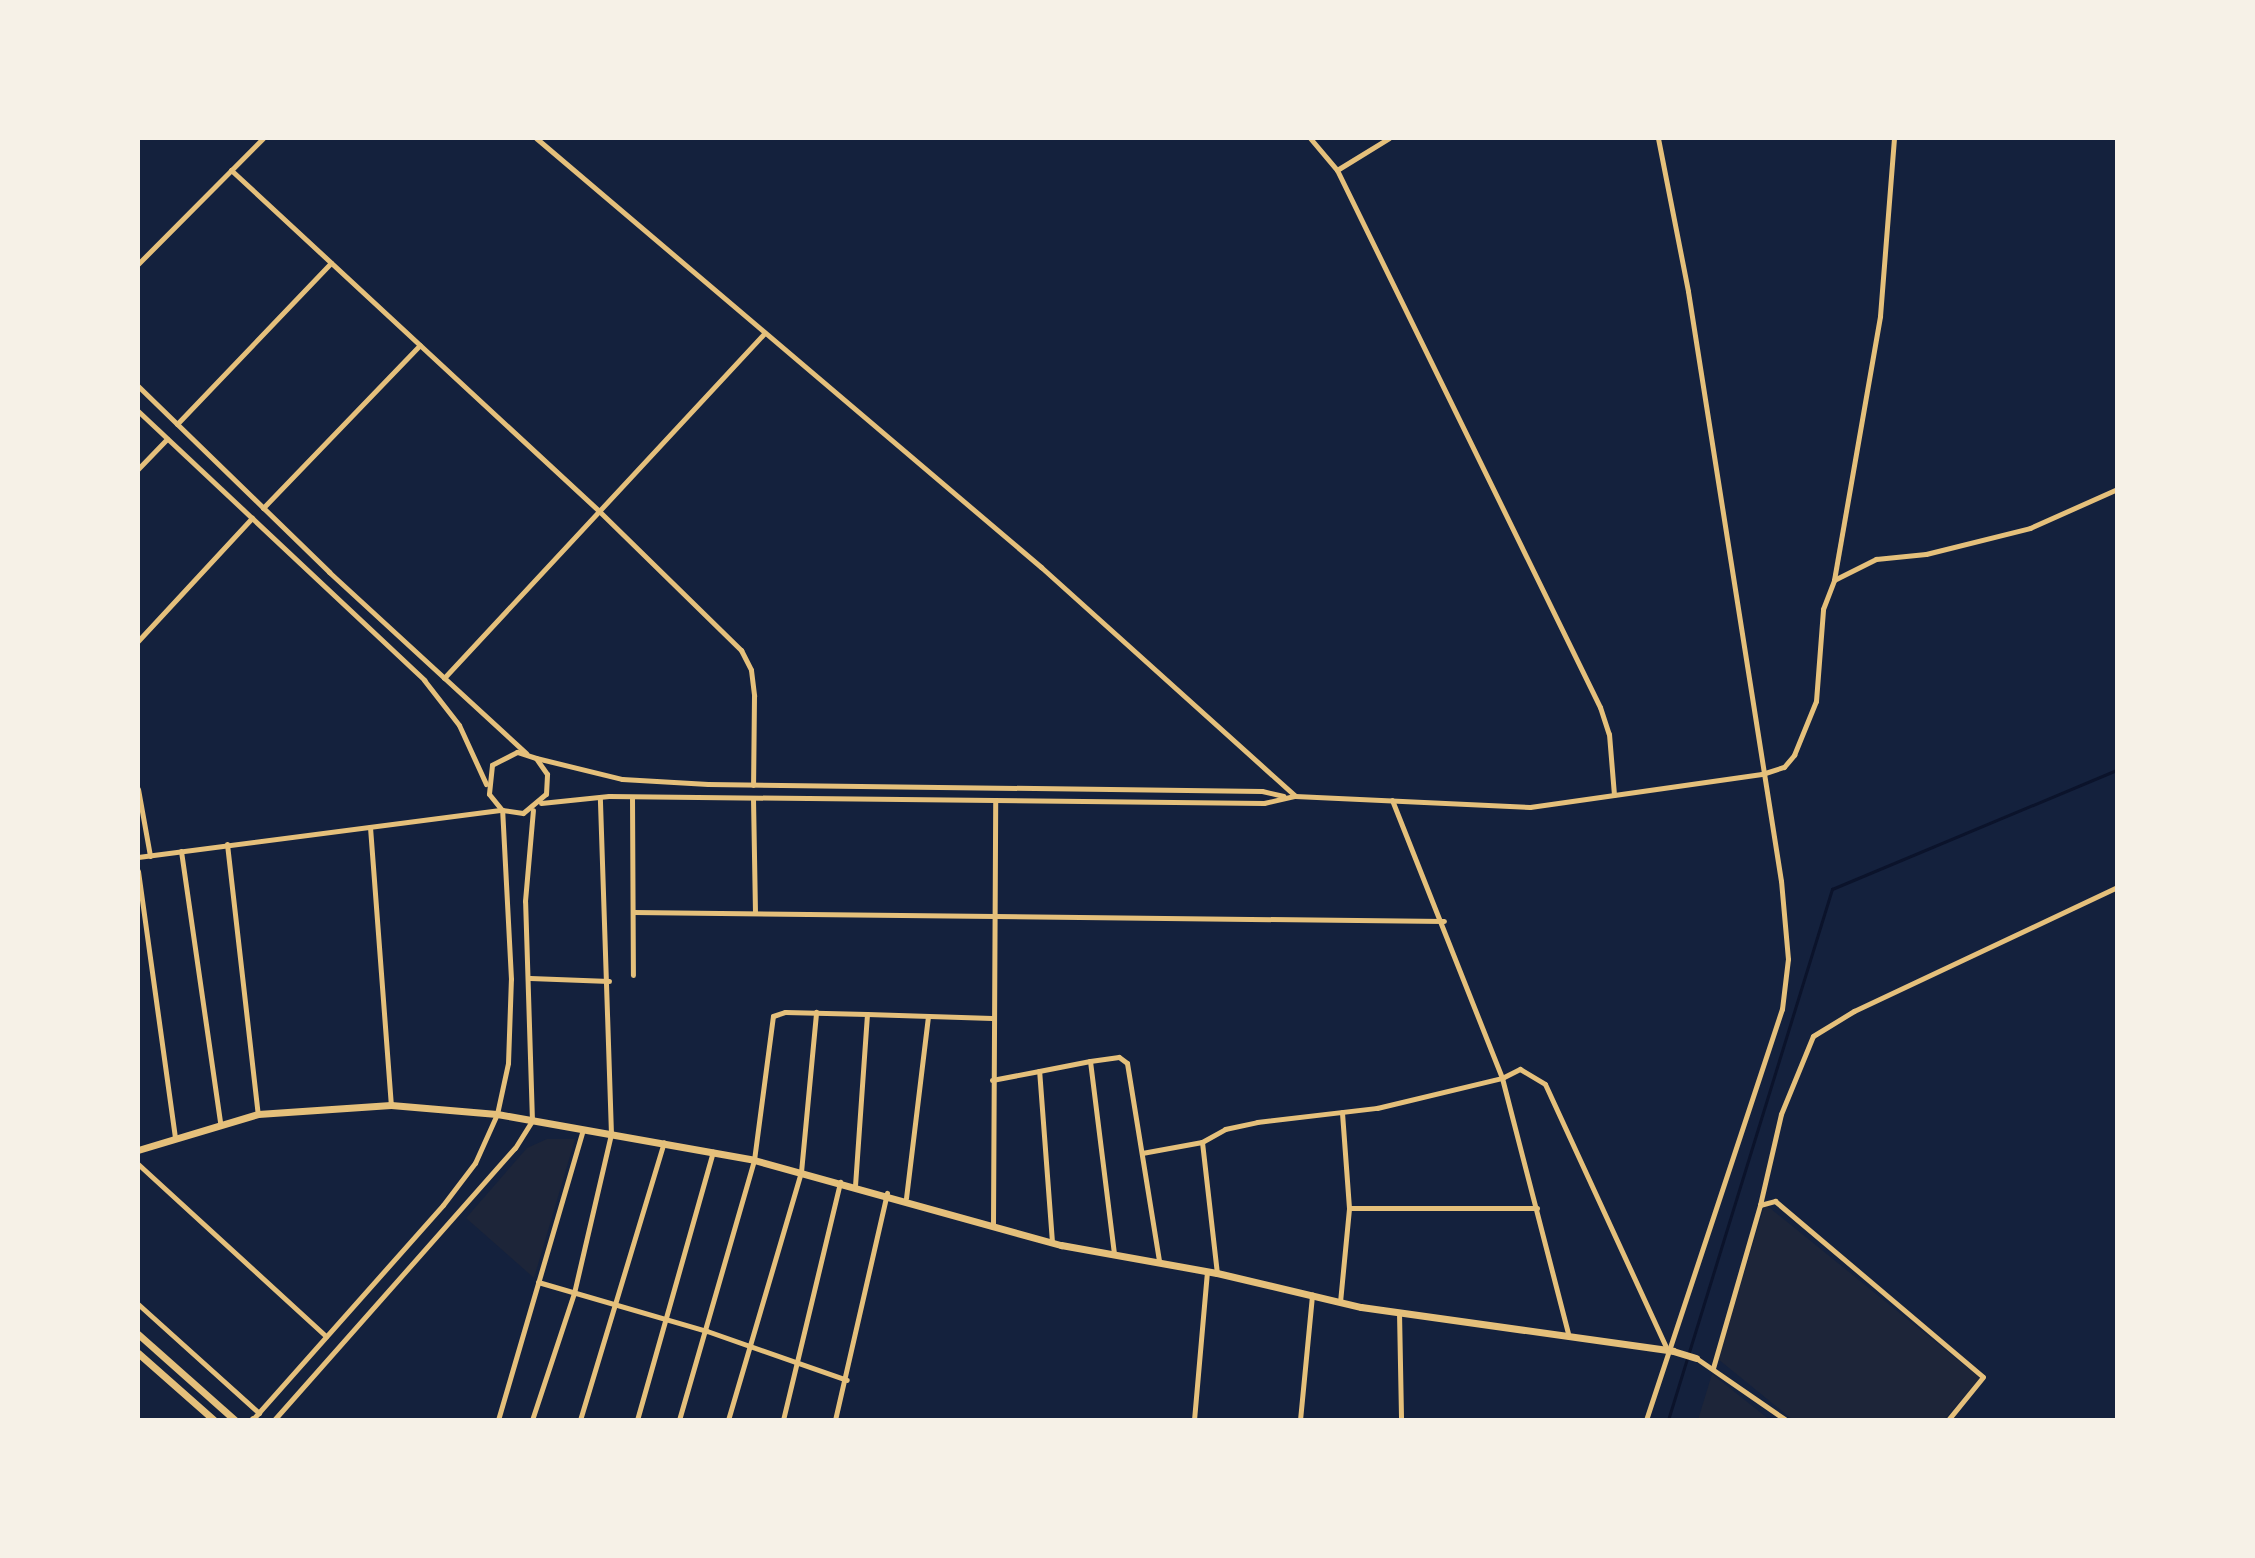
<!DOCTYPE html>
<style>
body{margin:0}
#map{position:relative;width:2255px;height:1558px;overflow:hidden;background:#14213d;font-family:"Source Serif 4",serif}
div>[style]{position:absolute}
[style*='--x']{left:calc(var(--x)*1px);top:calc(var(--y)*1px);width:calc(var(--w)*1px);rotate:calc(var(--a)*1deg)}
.green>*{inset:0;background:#1d2539}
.stream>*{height:3px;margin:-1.5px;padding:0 1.5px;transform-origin:1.5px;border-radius:1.5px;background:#0b132b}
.minor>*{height:5px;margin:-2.5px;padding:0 2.5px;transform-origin:2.5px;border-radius:2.5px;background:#e5c07b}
.tertiary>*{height:7px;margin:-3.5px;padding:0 3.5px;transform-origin:3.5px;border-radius:3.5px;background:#e5c07b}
.secondary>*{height:7px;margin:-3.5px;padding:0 3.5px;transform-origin:3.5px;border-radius:3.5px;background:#e5c07b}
span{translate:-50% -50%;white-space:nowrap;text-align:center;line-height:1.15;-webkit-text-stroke:8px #f6f1e7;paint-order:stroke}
.frame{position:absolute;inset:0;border:140px solid #f6f1e7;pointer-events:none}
</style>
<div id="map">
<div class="green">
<i style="clip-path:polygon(547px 1139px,575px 1139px,534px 1278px,466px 1218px,527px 1148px)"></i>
<i style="clip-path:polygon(1765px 1204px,1980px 1378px,1944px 1420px,1793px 1420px,1718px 1359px)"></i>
<i style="clip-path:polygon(1712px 1374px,1770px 1420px,1698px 1420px)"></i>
</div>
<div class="stream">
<i style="--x:1668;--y:1420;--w:556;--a:-72.84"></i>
<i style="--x:1832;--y:889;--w:309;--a:-22.7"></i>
</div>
<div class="minor">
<i style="--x:536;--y:138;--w:663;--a:40.35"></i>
<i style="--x:1041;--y:567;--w:341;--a:42"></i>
<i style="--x:1310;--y:138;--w:42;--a:49.8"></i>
<i style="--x:1337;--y:170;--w:598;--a:63.91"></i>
<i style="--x:1600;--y:707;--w:28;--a:72"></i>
<i style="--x:1609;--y:734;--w:61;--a:85.3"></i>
<i style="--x:231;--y:170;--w:502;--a:42.82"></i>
<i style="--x:599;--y:511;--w:199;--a:44.4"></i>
<i style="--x:741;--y:650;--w:22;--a:63"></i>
<i style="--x:751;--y:670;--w:26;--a:83"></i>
<i style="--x:754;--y:696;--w:89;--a:90.6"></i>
<i style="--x:1337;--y:170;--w:61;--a:-31.6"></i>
<i style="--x:138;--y:264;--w:177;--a:-45.2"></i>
<i style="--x:138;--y:386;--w:267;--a:44.2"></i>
<i style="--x:329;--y:572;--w:268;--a:42.6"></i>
<i style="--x:138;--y:411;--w:393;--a:43.2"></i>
<i style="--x:424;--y:680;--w:57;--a:52.1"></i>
<i style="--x:459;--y:725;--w:65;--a:65.4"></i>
<i style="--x:177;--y:424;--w:223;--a:-46.3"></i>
<i style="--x:138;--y:469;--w:42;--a:-46"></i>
<i style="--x:263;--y:508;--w:226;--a:-46.1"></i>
<i style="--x:1834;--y:580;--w:268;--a:-80.1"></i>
<i style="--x:1880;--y:316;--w:179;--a:-85.5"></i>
<i style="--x:138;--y:641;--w:168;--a:-47.2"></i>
<i style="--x:444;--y:678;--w:471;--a:-47.1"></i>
<i style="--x:536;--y:758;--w:89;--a:13.7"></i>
<i style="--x:622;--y:779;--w:86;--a:3.3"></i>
<i style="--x:708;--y:784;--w:554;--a:0.72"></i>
<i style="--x:1262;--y:791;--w:22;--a:13"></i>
<i style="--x:138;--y:789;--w:68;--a:79.8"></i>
<i style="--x:632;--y:797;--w:178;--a:89.7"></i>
<i style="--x:753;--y:798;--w:115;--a:89"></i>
<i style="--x:1392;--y:800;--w:299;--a:68.4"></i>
<i style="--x:1502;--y:1078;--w:263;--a:75.5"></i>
<i style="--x:541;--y:803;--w:68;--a:-5.9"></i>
<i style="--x:609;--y:796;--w:655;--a:0.61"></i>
<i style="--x:1264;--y:803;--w:32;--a:-13"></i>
<i style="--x:1295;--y:796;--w:235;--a:2.7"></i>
<i style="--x:1530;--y:807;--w:234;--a:-8.1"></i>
<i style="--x:1762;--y:774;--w:23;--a:-18"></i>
<i style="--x:1784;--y:767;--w:16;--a:-50"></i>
<i style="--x:1794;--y:755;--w:58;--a:-67.8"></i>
<i style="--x:1816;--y:701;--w:92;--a:-85.6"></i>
<i style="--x:1823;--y:609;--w:31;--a:-69"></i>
<i style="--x:1834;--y:580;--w:47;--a:-26.6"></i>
<i style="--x:1876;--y:559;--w:50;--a:-5.7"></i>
<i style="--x:1926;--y:554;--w:107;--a:-14"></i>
<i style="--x:2030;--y:528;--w:95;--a:-24.1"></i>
<i style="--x:370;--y:827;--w:279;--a:85.7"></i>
<i style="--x:227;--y:844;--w:272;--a:83.5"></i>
<i style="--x:181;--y:851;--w:275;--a:81.8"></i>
<i style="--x:138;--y:857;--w:367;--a:-7.4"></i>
<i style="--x:502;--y:810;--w:21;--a:8"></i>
<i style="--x:523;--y:813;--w:30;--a:-40"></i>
<i style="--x:546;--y:794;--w:20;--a:-87"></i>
<i style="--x:547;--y:774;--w:19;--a:-125"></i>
<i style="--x:536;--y:758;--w:20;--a:-162"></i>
<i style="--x:517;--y:752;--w:28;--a:153"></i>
<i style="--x:492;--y:765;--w:29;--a:96"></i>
<i style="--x:489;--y:794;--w:21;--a:51"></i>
<i style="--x:138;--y:871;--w:270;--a:82.1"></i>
<i style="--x:633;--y:912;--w:811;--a:0.64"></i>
<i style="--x:530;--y:978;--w:79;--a:2.2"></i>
<i style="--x:867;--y:1014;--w:125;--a:1.8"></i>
<i style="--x:1090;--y:1061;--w:29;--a:-8"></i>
<i style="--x:1119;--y:1057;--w:10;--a:37"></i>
<i style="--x:1127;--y:1063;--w:201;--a:80.8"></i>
<i style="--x:992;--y:1080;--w:48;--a:-10.8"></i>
<i style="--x:1202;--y:1142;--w:132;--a:83.5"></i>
<i style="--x:1142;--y:1153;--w:61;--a:-10.4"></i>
<i style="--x:1202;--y:1142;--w:26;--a:-29"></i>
<i style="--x:1225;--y:1129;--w:33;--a:-12"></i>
<i style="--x:1257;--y:1122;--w:121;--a:-6.7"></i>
<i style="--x:1377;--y:1108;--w:129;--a:-13.5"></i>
<i style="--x:1502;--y:1078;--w:20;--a:-27"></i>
<i style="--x:1520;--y:1069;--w:29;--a:31"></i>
<i style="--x:1545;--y:1084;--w:292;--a:65.3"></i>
<i style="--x:138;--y:1164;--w:255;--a:42.5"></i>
<i style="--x:906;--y:1198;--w:183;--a:-83.1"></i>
<i style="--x:1760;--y:1205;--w:93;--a:-77"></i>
<i style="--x:1781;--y:1114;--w:84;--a:-67.7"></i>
<i style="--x:1813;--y:1036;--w:48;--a:-31.4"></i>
<i style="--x:1854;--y:1011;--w:291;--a:-25.2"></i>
<i style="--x:1349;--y:1208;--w:188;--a:0"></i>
<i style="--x:993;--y:1224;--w:424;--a:-89.7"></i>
<i style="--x:1052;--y:1242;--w:171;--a:-94.3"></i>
<i style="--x:1039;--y:1071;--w:52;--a:-11.1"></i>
<i style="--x:1090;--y:1061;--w:195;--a:82.9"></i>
<i style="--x:538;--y:1282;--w:176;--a:16.2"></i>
<i style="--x:707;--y:1331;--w:148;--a:19.3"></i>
<i style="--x:1340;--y:1302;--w:94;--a:-84.5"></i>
<i style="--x:1349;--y:1208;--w:96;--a:-94.2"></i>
<i style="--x:138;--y:1304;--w:163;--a:42"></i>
<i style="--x:1399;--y:1312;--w:108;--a:88.9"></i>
<i style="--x:1696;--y:1358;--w:109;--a:34.6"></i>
<i style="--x:1713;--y:1368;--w:170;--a:-73.9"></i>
<i style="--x:1760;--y:1205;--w:16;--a:-15"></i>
<i style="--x:1775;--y:1201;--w:272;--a:40.2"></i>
<i style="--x:1983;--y:1377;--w:55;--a:129.1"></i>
<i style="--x:253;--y:1419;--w:286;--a:-48.4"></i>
<i style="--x:443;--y:1205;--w:53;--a:-52.7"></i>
<i style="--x:475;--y:1163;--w:54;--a:-65.8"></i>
<i style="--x:497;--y:1114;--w:52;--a:-77.8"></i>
<i style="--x:508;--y:1063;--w:84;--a:-88"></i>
<i style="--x:511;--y:979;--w:169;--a:-93"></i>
<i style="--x:274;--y:1420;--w:363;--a:-48.5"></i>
<i style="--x:515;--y:1148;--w:32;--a:-58"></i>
<i style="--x:532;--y:1121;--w:220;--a:-91.8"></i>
<i style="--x:525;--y:901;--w:91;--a:-85"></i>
<i style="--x:498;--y:1420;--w:303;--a:-73.7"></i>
<i style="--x:532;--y:1420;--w:134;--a:-71.7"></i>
<i style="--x:574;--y:1293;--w:163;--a:-76.9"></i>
<i style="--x:611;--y:1134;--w:337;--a:-91.9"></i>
<i style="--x:580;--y:1420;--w:290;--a:-73.2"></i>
<i style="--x:637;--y:1420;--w:279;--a:-74.2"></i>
<i style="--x:679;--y:1420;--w:271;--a:-73.9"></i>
<i style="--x:754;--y:1160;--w:145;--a:-82.5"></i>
<i style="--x:773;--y:1016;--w:13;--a:-18"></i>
<i style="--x:785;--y:1012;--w:82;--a:1.4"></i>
<i style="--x:867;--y:1014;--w:171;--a:94"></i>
<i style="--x:728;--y:1420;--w:259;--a:-73.6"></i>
<i style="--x:801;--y:1172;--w:161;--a:-84.6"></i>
<i style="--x:783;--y:1420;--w:245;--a:-76.5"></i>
<i style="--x:835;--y:1420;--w:233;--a:-77.1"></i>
<i style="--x:1194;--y:1420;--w:149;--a:-85"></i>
<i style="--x:1300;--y:1420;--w:126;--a:-84.5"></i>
<i style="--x:1646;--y:1420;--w:433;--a:-71.7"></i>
<i style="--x:1782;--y:1009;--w:50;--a:-83.2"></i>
<i style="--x:1788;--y:959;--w:78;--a:-95.1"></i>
<i style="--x:1781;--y:881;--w:597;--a:-98.96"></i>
<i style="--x:1688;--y:291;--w:156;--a:-101.1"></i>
</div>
<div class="tertiary">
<i style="--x:138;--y:1150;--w:125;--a:-16.7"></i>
<i style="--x:258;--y:1114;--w:133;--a:-3.9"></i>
<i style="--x:391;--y:1105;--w:106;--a:4.9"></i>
<i style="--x:497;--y:1114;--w:261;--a:10.1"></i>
<i style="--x:754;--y:1160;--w:319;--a:15.5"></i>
<i style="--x:1061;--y:1245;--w:158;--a:10.2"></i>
<i style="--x:1217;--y:1273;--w:148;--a:13.3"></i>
<i style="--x:1361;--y:1307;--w:315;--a:8"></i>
</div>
<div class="secondary">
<i style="--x:138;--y:1334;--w:130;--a:41.6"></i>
<i style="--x:1673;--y:1351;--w:24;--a:17"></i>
<i style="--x:138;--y:1353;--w:101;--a:41.4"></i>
<i style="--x:252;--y:1420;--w:1;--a:-45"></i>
</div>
<div class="frame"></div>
</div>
